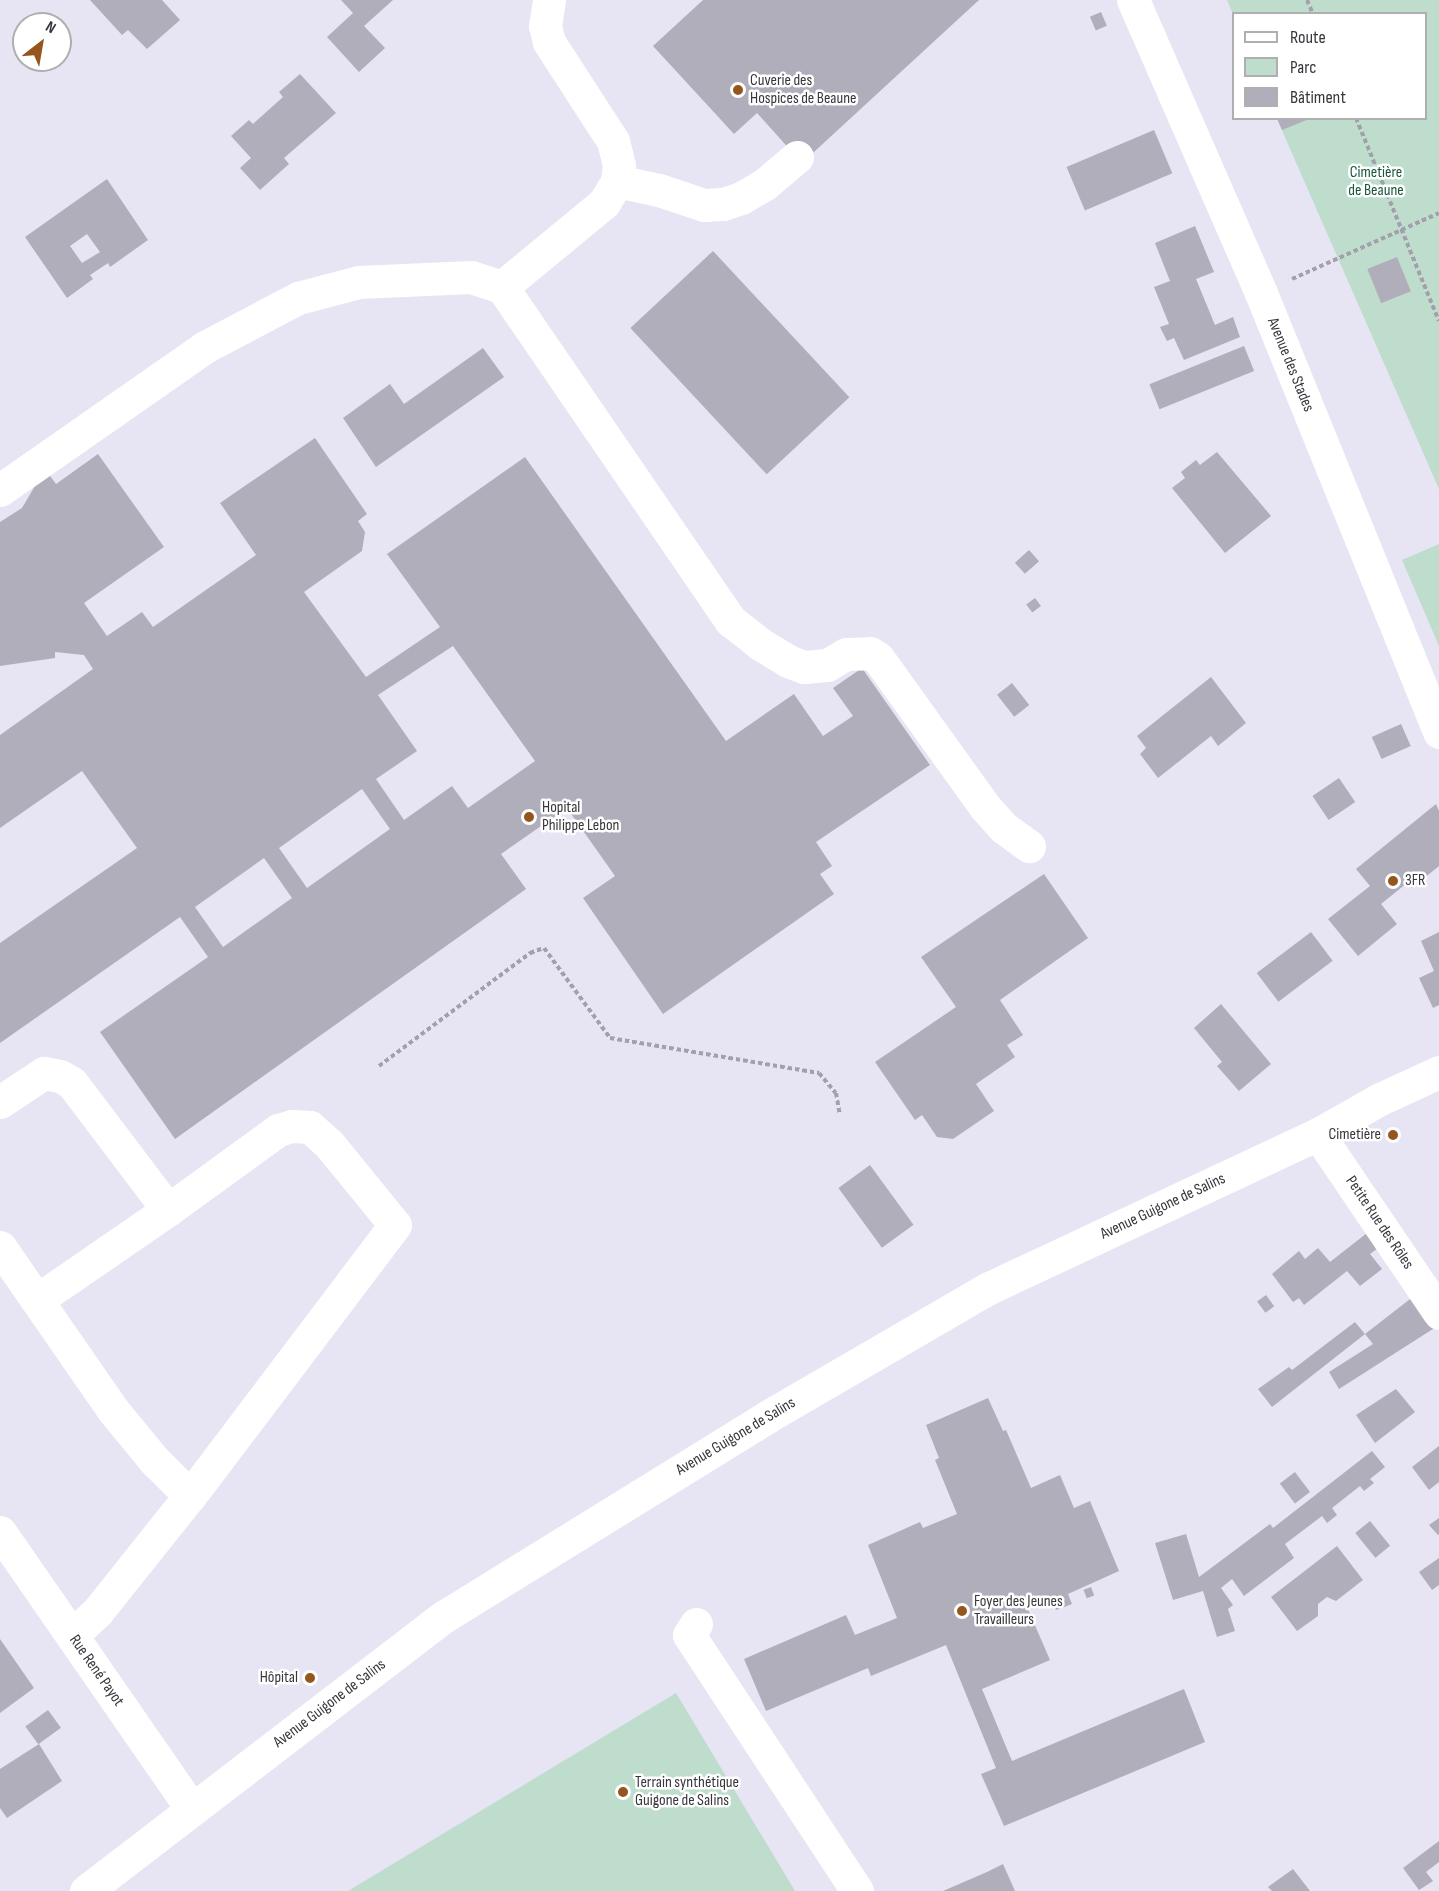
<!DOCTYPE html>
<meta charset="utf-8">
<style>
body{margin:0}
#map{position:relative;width:1439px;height:1891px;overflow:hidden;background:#e7e4f3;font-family:"Sofia Sans Condensed",sans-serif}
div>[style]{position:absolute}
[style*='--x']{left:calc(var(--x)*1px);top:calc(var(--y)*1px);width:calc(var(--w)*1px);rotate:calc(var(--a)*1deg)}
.green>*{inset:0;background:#beddcc}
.building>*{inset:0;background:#b1aebc;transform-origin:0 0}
.path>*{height:4px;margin-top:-2px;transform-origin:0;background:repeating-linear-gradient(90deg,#a2a0ac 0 4.5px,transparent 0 7.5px)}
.minor>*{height:33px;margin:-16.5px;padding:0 16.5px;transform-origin:16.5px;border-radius:16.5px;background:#fff}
.dots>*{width:16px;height:16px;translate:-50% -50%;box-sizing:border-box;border:3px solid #fff;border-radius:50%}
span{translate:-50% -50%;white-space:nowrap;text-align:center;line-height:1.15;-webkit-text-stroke:5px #fff;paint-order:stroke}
.poi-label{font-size:16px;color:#37363c}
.left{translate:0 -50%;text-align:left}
.right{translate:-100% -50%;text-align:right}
.park-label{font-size:16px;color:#1a553c}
.street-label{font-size:16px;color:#37363c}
.legend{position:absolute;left:1232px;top:12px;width:195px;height:108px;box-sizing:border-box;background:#fff;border:2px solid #afafb1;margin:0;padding:8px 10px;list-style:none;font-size:18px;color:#37363c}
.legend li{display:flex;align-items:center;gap:12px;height:30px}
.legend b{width:30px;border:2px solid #afafb1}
.north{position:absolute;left:12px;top:12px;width:60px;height:60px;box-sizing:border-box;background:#fff;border:2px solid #afafb1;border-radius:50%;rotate:31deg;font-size:16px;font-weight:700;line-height:24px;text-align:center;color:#37363c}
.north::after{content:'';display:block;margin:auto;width:21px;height:27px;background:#95561e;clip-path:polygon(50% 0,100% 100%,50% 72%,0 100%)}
</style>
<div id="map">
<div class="green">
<i style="clip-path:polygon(1227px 0,1439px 0,1439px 489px,1277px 119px,1426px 118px,1426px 14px,1233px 14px)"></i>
<i style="clip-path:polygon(1439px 544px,1439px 646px,1402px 560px)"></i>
<i style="clip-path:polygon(676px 1693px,795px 1891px,348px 1891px)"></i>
</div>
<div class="building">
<i style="clip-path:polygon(90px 0,162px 0,180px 20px,147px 49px,128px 30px,122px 35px)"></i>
<i style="clip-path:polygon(341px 0,393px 0,364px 26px,385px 48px,359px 72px,327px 37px,353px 13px)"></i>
<i style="clip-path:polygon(703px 0,979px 0,802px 163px,757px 113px,734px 134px,653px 46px)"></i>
<i style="left:1101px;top:12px;width:15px;height:12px;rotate:67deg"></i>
<i style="clip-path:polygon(300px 74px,336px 113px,284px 158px,289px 164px,260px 190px,240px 168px,251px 158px,231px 136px,249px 120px,253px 124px,283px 97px,279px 92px)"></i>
<i style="clip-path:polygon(1277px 118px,1309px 118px,1309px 119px,1282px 130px)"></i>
<i style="left:1154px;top:130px;width:47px;height:95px;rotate:67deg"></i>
<i style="clip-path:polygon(evenodd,107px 179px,148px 240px,110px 267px,108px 263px,90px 275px,93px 279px,67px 298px,25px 237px,107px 179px,87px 234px,100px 252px,82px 263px,70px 246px,87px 234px)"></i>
<i style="clip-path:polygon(1195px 226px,1214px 272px,1196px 279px,1215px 325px,1233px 317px,1240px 337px,1184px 360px,1174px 338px,1167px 341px,1160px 327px,1169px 324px,1154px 287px,1170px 281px,1155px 243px)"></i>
<i style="left:713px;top:251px;width:200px;height:113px;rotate:47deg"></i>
<i style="left:1397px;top:257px;width:37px;height:32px;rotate:68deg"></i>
<i style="left:1244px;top:346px;width:27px;height:102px;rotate:68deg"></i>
<i style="clip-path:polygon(483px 348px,504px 377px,376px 467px,343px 418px,390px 384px,404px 404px)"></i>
<i style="clip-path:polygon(evenodd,315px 438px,367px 514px,358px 521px,365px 532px,362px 551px,304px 592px,366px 677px,440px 627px,387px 554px,525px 457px,726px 741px,794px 694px,823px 736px,853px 716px,833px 688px,862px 668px,930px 765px,816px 842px,832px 866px,820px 874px,834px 894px,663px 1014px,583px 898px,615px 876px,567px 808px,501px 854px,526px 889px,175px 1139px,100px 1032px,208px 957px,180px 917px,0 1043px,0 943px,137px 848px,82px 771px,0 828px,0 735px,93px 669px,84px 655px,55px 652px,55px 658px,0 666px,0 522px,22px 508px,45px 469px,56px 484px,98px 454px,164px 547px,84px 603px,107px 636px,142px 612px,153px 627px,256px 555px,220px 503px,315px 438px,453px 646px,535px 761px,468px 808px,452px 786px,404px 820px,376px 779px,417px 751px,378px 695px,453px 646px,315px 438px,362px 789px,390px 829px,307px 888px,279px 848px,362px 789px,315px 438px,264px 858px,292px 898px,223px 947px,195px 907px,264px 858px)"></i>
<i style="clip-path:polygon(1217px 452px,1271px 516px,1225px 553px,1172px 488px,1185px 478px,1181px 472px,1196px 460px,1200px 465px)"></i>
<i style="left:1029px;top:550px;width:15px;height:19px;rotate:48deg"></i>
<i style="left:1035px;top:598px;width:10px;height:11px;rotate:53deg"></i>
<i style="clip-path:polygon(1211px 677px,1246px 723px,1218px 746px,1211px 736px,1158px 778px,1140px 754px,1146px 748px,1137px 736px)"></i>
<i style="left:1012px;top:683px;width:28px;height:19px;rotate:52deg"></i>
<i style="left:1401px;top:724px;width:24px;height:32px;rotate:66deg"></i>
<i style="left:1339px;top:778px;width:29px;height:32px;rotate:56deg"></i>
<i style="clip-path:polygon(1436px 804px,1439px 811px,1439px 866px,1412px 888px,1407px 883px,1381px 904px,1397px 924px,1358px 956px,1328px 919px,1370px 886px,1356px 869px)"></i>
<i style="clip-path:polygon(1044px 874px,1088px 938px,1000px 1000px,1023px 1035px,1007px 1045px,1015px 1057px,976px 1084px,994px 1111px,953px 1139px,937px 1137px,922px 1115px,915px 1120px,875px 1062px,956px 1007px,921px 957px)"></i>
<i style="left:1311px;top:932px;width:36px;height:68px;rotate:53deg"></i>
<i style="clip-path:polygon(1439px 932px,1439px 1005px,1433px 1008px,1419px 978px,1434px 971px,1421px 941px)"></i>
<i style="clip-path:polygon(1221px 1004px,1271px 1064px,1239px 1091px,1217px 1066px,1222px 1062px,1194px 1028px)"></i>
<i style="left:870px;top:1165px;width:74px;height:39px;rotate:54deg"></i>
<i style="clip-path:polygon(1367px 1233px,1378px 1248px,1370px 1254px,1382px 1269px,1360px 1286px,1347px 1271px,1304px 1305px,1299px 1298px,1293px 1302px,1272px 1274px,1299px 1251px,1305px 1259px,1318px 1248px,1330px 1262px)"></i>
<i style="left:1266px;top:1295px;width:14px;height:11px;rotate:54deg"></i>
<i style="clip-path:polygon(1414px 1296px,1436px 1327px,1339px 1389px,1329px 1372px,1373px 1344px,1365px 1334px)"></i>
<i style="clip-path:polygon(1355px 1322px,1365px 1334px,1272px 1407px,1258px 1389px,1289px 1367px,1292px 1370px)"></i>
<i style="clip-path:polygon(1396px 1389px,1415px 1412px,1375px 1443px,1356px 1415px)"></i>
<i style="clip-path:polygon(988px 1398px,1003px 1431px,1006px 1430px,1031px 1488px,1060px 1475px,1074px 1508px,1090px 1501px,1119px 1571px,1068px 1594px,1072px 1604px,1056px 1610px,1052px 1600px,1047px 1603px,1046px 1599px,1027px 1607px,1050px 1660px,982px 1689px,1012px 1761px,1184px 1689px,1205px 1742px,1004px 1826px,981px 1774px,996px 1768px,946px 1645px,871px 1676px,868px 1668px,766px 1711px,744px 1659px,846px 1615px,855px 1635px,897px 1618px,868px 1545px,920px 1522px,923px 1528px,957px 1514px,935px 1460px,939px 1458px,926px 1425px)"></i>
<i style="clip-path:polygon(1439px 1446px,1439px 1482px,1429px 1490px,1412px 1467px)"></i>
<i style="clip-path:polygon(1372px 1451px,1385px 1467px,1370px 1479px,1374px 1483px,1364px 1491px,1360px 1486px,1332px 1508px,1337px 1515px,1327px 1523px,1322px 1516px,1285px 1544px,1294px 1558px,1244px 1596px,1232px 1579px,1221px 1588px,1233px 1605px,1228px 1609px,1235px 1631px,1217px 1637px,1203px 1591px,1173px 1600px,1155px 1543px,1186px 1534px,1199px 1577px,1270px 1524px,1273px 1528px)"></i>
<i style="left:1295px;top:1472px;width:25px;height:19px;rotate:53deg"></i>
<i style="clip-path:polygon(1439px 1518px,1439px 1534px,1438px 1535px,1429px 1525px)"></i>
<i style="left:1370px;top:1521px;width:32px;height:19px;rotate:51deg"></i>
<i style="clip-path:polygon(1337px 1546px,1363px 1580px,1336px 1601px,1327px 1597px,1318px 1604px,1318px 1616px,1297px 1631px,1271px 1597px)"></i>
<i style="clip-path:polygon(1439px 1558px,1439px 1585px,1432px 1590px,1419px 1572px)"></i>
<i style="left:1091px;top:1587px;width:9px;height:8px;rotate:69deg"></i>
<i style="clip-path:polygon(0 1639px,34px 1688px,0 1713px)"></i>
<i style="left:48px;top:1710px;width:22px;height:28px;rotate:54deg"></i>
<i style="clip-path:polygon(39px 1744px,62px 1781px,7px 1818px,0 1808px,0 1769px)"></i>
<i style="clip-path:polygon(1439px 1841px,1439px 1862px,1426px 1872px,1433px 1881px,1419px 1890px,1403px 1868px)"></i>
<i style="clip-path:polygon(1003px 1864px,1015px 1891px,943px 1891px,987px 1872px)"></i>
<i style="clip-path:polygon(1293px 1869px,1310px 1891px,1272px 1891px,1268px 1887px)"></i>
</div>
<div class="path">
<i style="--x:1307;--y:0;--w:15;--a:67"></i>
<i style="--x:1356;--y:118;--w:219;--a:67.8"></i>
<i style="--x:1292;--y:279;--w:161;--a:-24.2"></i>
<i style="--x:379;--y:1066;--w:189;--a:-36.8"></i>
<i style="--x:530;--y:953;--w:15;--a:-20"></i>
<i style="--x:544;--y:948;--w:112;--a:53.7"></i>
<i style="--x:610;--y:1038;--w:212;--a:9.5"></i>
<i style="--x:819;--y:1073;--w:26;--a:50"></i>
<i style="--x:836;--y:1093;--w:22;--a:80"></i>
</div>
<div class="minor">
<i style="--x:1133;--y:0;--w:320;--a:66.4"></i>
<i style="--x:1261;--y:293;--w:474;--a:67.9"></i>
<i style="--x:617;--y:181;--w:43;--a:12.1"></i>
<i style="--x:659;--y:190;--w:47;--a:18.4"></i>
<i style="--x:704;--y:205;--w:19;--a:-3"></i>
<i style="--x:723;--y:204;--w:19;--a:-18"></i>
<i style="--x:741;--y:198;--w:28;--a:-30"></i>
<i style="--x:765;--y:184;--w:42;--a:-40.2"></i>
<i style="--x:502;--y:287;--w:132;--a:-39.5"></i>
<i style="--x:604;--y:203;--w:26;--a:-59"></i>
<i style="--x:617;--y:181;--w:16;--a:-83"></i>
<i style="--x:619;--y:165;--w:25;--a:-104"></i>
<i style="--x:613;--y:141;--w:118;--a:-122.9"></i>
<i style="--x:549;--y:42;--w:16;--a:-104"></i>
<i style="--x:545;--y:26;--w:26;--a:-81"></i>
<i style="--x:0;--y:490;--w:250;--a:-34.9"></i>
<i style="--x:205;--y:347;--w:105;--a:-27.8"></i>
<i style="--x:298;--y:298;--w:63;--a:-14.7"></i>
<i style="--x:359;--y:282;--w:112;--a:-2.6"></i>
<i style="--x:471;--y:277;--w:33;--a:18"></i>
<i style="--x:502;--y:287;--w:405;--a:55.6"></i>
<i style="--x:731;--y:621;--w:37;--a:38"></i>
<i style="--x:760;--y:644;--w:33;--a:31"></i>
<i style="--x:788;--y:661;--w:17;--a:21"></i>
<i style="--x:804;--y:667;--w:23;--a:-5"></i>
<i style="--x:827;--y:665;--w:22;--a:-30"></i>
<i style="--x:846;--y:654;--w:24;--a:-2"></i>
<i style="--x:870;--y:653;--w:9;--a:32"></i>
<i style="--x:878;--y:658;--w:183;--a:54.3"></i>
<i style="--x:985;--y:807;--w:28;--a:48"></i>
<i style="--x:1004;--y:828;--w:31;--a:36"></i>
<i style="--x:0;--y:1102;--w:53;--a:-33.4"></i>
<i style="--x:44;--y:1073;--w:16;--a:11"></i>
<i style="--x:60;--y:1076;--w:14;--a:30"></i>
<i style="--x:72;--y:1083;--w:159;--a:52.9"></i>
<i style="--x:1318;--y:1134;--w:216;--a:55.9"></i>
<i style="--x:0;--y:1247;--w:197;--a:55.3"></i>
<i style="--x:112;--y:1409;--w:66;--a:50.5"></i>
<i style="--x:154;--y:1460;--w:51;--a:45"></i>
<i style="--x:37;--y:1300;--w:159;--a:-34.5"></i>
<i style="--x:168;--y:1210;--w:136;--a:-36"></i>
<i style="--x:278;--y:1130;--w:15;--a:-16"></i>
<i style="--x:292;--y:1126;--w:18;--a:3"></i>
<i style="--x:310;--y:1127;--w:25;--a:42"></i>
<i style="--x:329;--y:1144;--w:104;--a:50.8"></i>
<i style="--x:395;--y:1225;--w:323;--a:127.1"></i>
<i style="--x:200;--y:1483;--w:165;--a:128.6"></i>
<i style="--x:97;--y:1612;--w:34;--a:137"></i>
<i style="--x:0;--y:1532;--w:337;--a:55.3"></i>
<i style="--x:696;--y:1624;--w:13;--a:122"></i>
<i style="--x:689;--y:1635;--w:306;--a:56.7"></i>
<i style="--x:86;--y:1891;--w:452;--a:-37.5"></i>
<i style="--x:445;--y:1616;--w:379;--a:-31.7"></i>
<i style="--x:767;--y:1417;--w:255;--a:-30.2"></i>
<i style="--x:987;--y:1289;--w:365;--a:-25.1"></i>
<i style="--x:1318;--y:1134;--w:69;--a:-29.5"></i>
<i style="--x:1378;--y:1100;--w:67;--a:-24.7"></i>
</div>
<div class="dots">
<i style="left:738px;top:90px;background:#95561e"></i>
<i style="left:529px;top:817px;background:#95561e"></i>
<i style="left:1393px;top:881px;background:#95561e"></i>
<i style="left:1393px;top:1135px;background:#95561e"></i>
<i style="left:962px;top:1611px;background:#95561e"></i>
<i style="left:310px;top:1678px;background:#95561e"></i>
<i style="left:623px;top:1792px;background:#95561e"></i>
</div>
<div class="poi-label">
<span class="left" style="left:750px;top:90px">Cuverie des<br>Hospices de Beaune</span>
<span class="left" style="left:542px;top:817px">Hopital<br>Philippe Lebon</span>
<span class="left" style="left:1405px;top:881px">3FR</span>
<span class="right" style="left:1381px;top:1135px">Cimetière</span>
<span class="left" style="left:974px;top:1611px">Foyer des Jeunes<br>Travailleurs</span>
<span class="right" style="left:298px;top:1678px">Hôpital</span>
<span class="left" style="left:635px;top:1792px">Terrain synthétique<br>Guigone de Salins</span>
</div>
<div class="park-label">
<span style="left:1376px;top:182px">Cimetière<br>de Beaune</span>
</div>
<div class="street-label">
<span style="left:1290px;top:365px;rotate:68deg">Avenue des Stades</span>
<span style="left:1163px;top:1207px;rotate:-25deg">Avenue Guigone de Salins</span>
<span style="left:1379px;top:1223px;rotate:56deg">Petite Rue des Rôles</span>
<span style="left:736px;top:1437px;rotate:-31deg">Avenue Guigone de Salins</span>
<span style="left:96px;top:1671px;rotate:55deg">Rue René Payot</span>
<span style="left:330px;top:1704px;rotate:-37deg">Avenue Guigone de Salins</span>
</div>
<ul class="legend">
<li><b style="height:8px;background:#fff"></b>Route</li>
<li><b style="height:16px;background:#beddcc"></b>Parc</li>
<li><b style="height:16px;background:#b1aebc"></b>Bâtiment</li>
</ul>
<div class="north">N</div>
</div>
